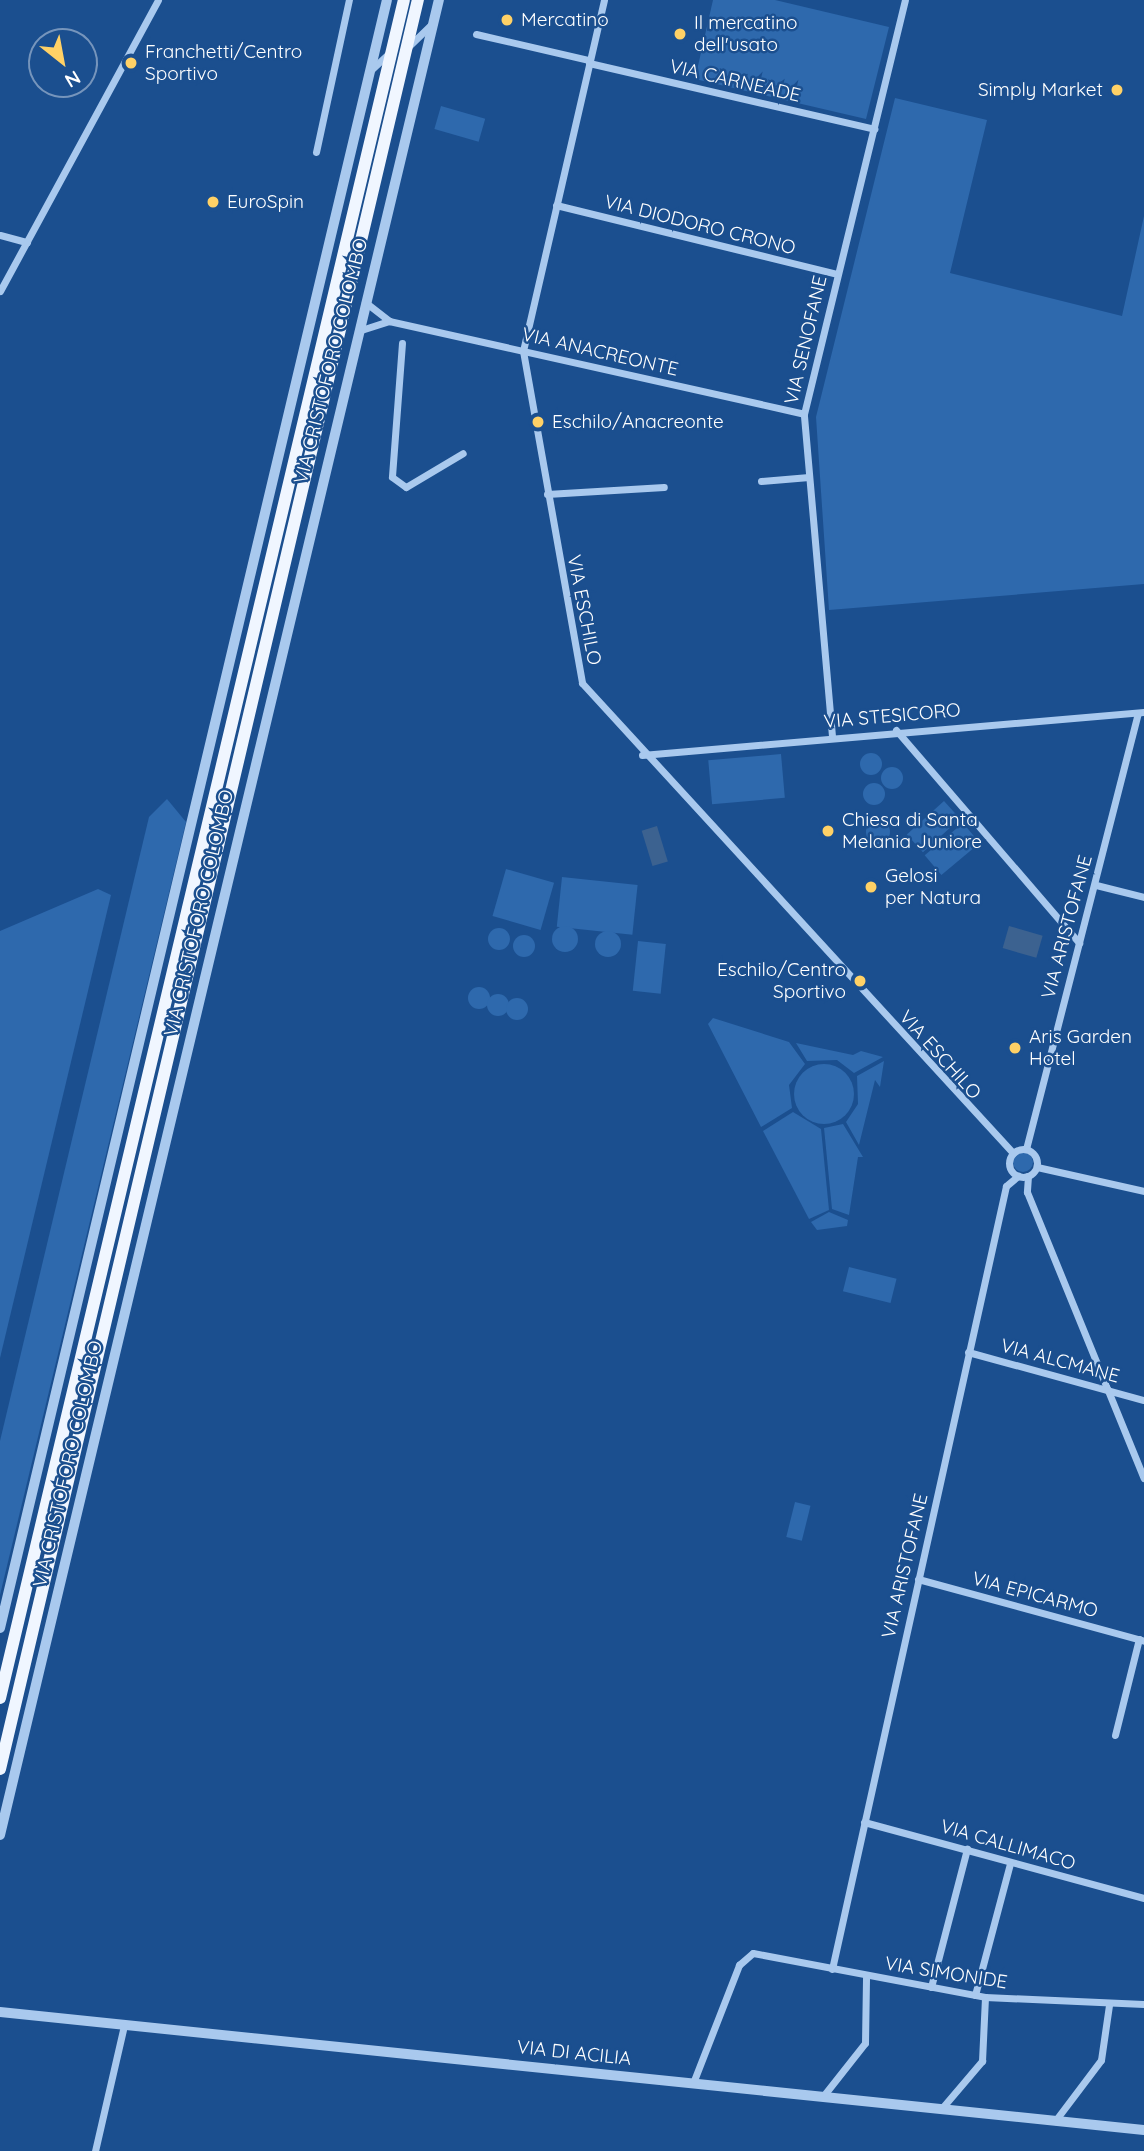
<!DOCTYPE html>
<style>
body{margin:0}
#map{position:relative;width:1144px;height:2151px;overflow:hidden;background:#1b4f8f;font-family:Quicksand,sans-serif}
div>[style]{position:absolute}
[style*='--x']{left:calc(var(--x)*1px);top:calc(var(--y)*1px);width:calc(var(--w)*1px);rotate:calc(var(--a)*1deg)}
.green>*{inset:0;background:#2e69ad;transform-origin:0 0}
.round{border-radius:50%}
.water>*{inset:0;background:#3c6290;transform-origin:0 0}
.minor>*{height:7px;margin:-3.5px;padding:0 3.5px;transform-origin:3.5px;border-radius:3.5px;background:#a9c9ee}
.minor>.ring{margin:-3.5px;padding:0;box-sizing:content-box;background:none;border:7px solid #a9c9ee;border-radius:50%}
.tertiary>*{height:10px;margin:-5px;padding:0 5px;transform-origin:5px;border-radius:5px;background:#a9c9ee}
.primary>*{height:12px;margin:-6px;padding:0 6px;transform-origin:6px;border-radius:6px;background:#f0f6ff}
.dots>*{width:19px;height:19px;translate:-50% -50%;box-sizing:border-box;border:4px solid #1b4f8f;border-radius:50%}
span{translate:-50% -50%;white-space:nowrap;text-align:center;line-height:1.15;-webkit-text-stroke:5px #1b4f8f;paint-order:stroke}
.poi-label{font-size:19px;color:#fff}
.left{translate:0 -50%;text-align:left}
.right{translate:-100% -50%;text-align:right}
.street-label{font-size:19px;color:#fff}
.north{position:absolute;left:28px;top:28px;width:70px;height:70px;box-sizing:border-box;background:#1b4f8f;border:2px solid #7695bc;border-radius:50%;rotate:149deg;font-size:19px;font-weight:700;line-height:28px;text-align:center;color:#fff}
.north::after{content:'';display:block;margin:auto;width:24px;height:32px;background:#ffd166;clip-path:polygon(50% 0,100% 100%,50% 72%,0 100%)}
</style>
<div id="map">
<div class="green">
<i style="clip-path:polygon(713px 0,775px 0,889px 27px,866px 119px,695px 79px)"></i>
<i style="clip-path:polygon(895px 98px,987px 120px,950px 273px,1122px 316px,1144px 216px,1144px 584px,829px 610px,816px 417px)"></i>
<i style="left:441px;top:106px;width:46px;height:24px;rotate:16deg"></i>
<i class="round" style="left:860px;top:753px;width:22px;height:22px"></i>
<i style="left:781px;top:754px;width:44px;height:73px;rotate:85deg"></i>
<i class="round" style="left:881px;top:767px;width:22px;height:22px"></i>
<i class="round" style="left:863px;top:783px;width:22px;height:22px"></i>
<i style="clip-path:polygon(167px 799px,186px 822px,0 1595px,0 1441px,149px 817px)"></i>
<i style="left:944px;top:801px;width:24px;height:50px;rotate:48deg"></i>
<i class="round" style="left:866px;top:820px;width:24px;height:24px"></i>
<i style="left:963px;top:823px;width:26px;height:50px;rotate:50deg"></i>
<i style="left:506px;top:869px;width:50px;height:49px;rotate:16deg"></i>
<i style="left:562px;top:877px;width:76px;height:50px;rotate:6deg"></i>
<i style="clip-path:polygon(98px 889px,111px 895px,0 1358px,0 931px)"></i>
<i class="round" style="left:552px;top:926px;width:26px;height:26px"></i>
<i class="round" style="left:488px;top:928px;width:22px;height:22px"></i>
<i class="round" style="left:595px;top:931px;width:26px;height:26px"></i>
<i class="round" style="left:513px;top:935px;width:22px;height:22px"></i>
<i style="left:638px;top:941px;width:28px;height:50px;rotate:6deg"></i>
<i class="round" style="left:468px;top:987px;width:22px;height:22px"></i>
<i class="round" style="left:487px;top:994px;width:22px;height:22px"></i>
<i class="round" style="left:506px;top:998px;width:22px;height:22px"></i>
<i style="clip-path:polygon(713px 1018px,789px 1042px,805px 1064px,789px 1085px,792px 1108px,761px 1127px,708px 1024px)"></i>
<i style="clip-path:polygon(796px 1043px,853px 1055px,861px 1051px,883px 1057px,854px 1073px,837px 1060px,807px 1061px)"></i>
<i style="clip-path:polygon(884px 1061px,880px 1087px,875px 1080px,859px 1145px,846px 1122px,858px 1104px,857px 1076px)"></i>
<i class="round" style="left:794px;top:1064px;width:60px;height:60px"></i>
<i style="clip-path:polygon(793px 1112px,821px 1129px,829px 1210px,809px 1219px,763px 1131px)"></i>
<i style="clip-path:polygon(843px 1124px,863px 1157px,858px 1157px,849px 1215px,832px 1209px,824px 1128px)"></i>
<i class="round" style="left:1013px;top:1152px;width:20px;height:20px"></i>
<i style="clip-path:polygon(829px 1212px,848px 1220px,847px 1226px,817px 1230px,811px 1222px)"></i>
<i style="left:849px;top:1267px;width:49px;height:25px;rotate:14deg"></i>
<i style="left:795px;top:1502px;width:16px;height:36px;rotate:14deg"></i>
</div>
<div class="water">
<i style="left:657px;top:826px;width:37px;height:16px;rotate:73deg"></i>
<i style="left:1009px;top:926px;width:35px;height:23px;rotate:16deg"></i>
</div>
<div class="minor">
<i style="--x:604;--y:0;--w:360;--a:103"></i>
<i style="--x:523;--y:351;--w:337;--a:79.9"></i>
<i style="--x:582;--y:683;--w:638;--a:47.48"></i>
<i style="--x:476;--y:34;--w:116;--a:13"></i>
<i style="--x:409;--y:46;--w:33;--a:-44"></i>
<i style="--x:589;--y:63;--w:293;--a:13"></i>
<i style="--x:372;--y:69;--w:25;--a:-43"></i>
<i style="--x:316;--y:152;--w:156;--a:-77.8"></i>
<i style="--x:556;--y:205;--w:289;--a:13.8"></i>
<i style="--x:0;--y:235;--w:28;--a:15"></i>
<i style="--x:0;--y:291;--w:331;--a:-61.5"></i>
<i style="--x:365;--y:302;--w:31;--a:38"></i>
<i style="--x:389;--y:321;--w:425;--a:12.6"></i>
<i style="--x:358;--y:331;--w:33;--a:-18"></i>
<i style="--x:402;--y:343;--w:134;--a:94.3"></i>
<i style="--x:392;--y:477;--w:17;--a:36"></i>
<i style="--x:406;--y:487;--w:66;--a:-30.8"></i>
<i style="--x:761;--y:481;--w:48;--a:-4.8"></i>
<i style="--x:547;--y:494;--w:117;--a:-3.4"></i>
<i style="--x:896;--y:730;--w:281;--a:49.3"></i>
<i style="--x:832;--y:736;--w:323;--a:-95"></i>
<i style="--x:804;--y:414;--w:426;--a:-76.3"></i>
<i style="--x:642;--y:755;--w:504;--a:-4.9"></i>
<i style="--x:1096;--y:885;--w:49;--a:14"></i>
<i class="ring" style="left:1009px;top:1149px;width:21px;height:21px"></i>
<i style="--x:1026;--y:1149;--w:450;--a:-75.6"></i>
<i style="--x:1037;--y:1167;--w:110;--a:12.6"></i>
<i style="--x:1028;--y:1176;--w:16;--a:94"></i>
<i style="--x:1027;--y:1192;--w:309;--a:67.8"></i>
<i style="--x:968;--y:1352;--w:182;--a:15.3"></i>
<i style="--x:918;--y:1579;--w:234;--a:15.3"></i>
<i style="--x:1115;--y:1735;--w:99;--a:-76"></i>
<i style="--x:864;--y:1822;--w:290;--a:15.2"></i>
<i style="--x:832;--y:1969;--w:802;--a:-77.47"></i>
<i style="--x:1006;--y:1186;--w:16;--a:-40"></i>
<i style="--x:931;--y:1987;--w:143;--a:-75.4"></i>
<i style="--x:975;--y:1995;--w:137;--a:-75.1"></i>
<i style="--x:693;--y:2083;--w:127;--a:-68.7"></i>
<i style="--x:739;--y:1965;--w:18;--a:-41"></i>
<i style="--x:753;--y:1953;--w:236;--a:10.7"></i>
<i style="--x:985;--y:1997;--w:159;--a:2.5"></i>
<i style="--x:824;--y:2095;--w:66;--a:-51.7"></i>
<i style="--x:865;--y:2043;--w:67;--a:-89.1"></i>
<i style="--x:942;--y:2108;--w:62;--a:-49.6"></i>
<i style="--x:982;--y:2061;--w:64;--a:-87.3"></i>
<i style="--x:1055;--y:2121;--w:76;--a:-53"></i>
<i style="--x:1101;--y:2060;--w:56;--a:-81.7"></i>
<i style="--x:95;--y:2151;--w:129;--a:-77"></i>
</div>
<div class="tertiary">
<i style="--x:0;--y:1628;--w:1673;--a:-76.63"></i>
<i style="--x:0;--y:1835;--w:1887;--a:-76.55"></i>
<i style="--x:0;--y:2012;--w:1150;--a:5.89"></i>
</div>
<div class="primary">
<i style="--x:0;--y:1698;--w:1745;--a:-76.62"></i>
<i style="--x:0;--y:1769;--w:1818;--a:-76.71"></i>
</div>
<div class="dots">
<i style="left:507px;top:20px;background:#ffd166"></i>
<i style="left:680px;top:34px;background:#ffd166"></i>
<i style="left:131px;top:63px;background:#ffd166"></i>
<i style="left:1117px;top:90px;background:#ffd166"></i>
<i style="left:213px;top:202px;background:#ffd166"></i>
<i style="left:538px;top:422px;background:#ffd166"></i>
<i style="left:828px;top:831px;background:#ffd166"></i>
<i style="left:871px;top:887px;background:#ffd166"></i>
<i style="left:860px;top:981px;background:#ffd166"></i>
<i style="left:1015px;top:1048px;background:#ffd166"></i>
</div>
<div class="poi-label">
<span class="left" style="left:521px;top:20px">Mercatino</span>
<span class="left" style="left:694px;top:34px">Il mercatino<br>dell'usato</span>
<span class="left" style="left:145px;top:63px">Franchetti/Centro<br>Sportivo</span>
<span class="right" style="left:1103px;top:90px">Simply Market</span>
<span class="left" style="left:227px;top:202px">EuroSpin</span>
<span class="left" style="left:552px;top:422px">Eschilo/Anacreonte</span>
<span class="left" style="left:842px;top:831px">Chiesa di Santa<br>Melania Juniore</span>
<span class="left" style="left:885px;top:887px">Gelosi<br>per Natura</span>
<span class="right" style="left:846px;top:981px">Eschilo/Centro<br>Sportivo</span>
<span class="left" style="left:1029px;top:1048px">Aris Garden<br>Hotel</span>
</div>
<div class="street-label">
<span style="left:735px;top:81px;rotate:13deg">VIA CARNEADE</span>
<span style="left:700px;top:225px;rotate:14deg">VIA DIODORO CRONO</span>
<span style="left:806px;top:340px;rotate:-77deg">VIA SENOFANE</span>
<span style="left:600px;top:352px;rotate:13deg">VIA ANACREONTE</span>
<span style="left:331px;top:361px;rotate:-76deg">VIA CRISTOFORO COLOMBO</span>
<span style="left:584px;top:610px;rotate:79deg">VIA ESCHILO</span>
<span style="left:892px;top:716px;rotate:-5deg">VIA STESICORO</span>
<span style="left:199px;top:913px;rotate:-77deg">VIA CRISTOFORO COLOMBO</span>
<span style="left:1067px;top:927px;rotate:-75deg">VIA ARISTOFANE</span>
<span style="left:940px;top:1055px;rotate:48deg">VIA ESCHILO</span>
<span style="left:1060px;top:1361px;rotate:15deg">VIA ALCMANE</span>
<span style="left:68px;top:1464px;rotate:-77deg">VIA CRISTOFORO COLOMBO</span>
<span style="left:905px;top:1566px;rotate:-77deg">VIA ARISTOFANE</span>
<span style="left:1035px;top:1595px;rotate:15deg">VIA EPICARMO</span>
<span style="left:1008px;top:1845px;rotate:16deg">VIA CALLIMACO</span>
<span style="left:946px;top:1973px;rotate:9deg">VIA SIMONIDE</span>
<span style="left:574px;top:2053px;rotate:6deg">VIA DI ACILIA</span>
</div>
<div class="north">N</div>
</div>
